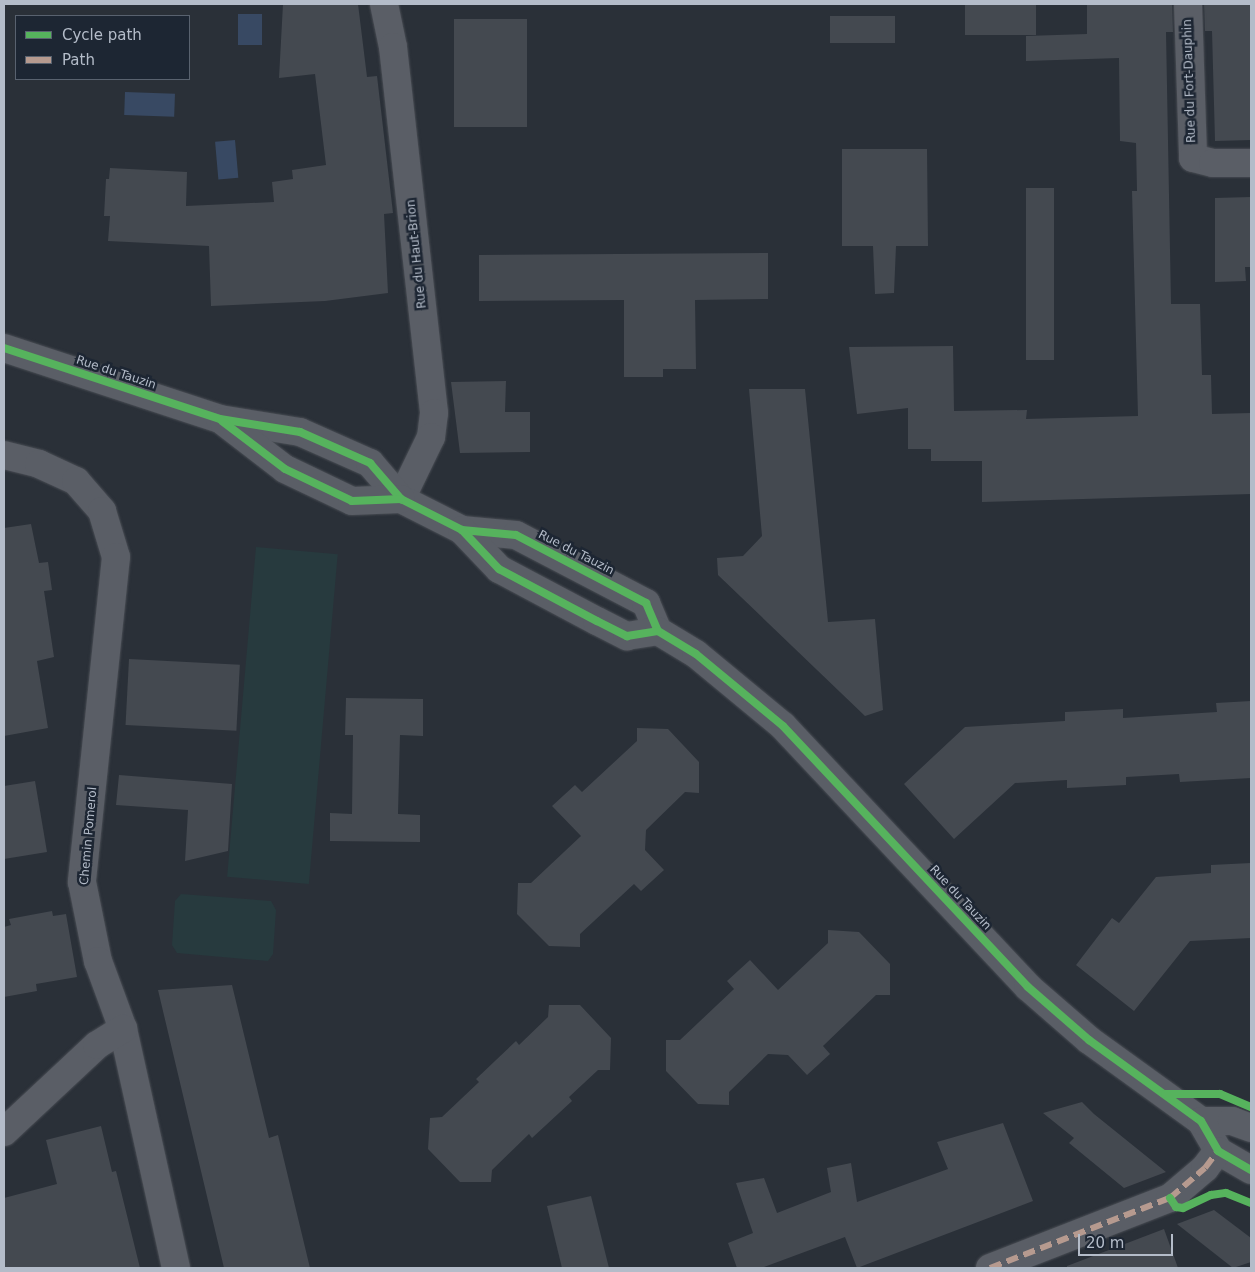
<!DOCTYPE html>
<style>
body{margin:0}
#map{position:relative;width:1255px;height:1272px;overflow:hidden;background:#2a3038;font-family:"DejaVu Sans",sans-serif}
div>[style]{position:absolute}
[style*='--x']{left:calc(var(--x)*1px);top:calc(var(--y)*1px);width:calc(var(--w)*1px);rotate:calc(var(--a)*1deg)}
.green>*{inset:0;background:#273a3e;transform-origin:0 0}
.water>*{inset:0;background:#384963;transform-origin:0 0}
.building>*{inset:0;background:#444950;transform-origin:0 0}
.roads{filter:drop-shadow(0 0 1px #484c53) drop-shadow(0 0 1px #484c53)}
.minor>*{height:28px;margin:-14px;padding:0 14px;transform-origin:14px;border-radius:14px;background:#5a5e66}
.quiet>*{height:6px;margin-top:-3px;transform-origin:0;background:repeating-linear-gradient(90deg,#b69a8f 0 12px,transparent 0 18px)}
.cycleway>*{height:8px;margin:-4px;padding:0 4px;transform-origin:4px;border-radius:4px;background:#56b35d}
span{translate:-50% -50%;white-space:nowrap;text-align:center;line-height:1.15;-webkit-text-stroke:5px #1d2633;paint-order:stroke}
.street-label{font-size:12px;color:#b4bcc9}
.frame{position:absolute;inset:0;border:5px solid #b4bcc9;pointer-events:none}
.legend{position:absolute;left:15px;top:15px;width:175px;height:65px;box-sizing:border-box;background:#1d2633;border:1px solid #59626f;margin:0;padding:6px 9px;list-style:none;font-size:15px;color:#b4bcc9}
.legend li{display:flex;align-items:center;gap:10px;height:25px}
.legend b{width:25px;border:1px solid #59626f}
.scale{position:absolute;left:1078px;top:1234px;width:95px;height:22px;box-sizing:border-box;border:2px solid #b4bcc9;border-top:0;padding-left:6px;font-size:15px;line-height:18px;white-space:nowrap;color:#b4bcc9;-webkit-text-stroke:4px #1d2633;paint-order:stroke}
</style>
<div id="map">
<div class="green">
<i style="left:256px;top:547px;width:82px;height:331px;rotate:5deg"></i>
<i style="clip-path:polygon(181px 894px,271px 901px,276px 910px,273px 954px,268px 961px,177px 953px,172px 945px,175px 901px)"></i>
</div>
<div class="water">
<i style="left:238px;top:14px;width:24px;height:31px"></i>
<i style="left:125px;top:92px;width:50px;height:23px;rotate:2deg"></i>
<i style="left:235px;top:140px;width:38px;height:20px;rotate:85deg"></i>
</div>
<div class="building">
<i style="clip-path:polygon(283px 4px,358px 4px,367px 77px,377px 76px,393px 213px,384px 214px,388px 293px,325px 301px,211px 306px,209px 246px,108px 241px,110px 216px,104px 216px,106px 179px,109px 179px,110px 168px,187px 172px,186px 206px,274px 202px,272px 182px,293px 179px,292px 170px,326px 165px,315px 74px,279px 78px)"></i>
<i style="left:965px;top:4px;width:71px;height:31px"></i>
<i style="clip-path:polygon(1087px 4px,1172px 4px,1173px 32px,1166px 32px,1171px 304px,1200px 304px,1202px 375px,1211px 375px,1212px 414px,1251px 413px,1251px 494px,982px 502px,982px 461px,931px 461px,931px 449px,908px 449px,908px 408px,857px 414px,849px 347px,953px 346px,954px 411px,1027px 410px,1026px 419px,1138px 416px,1132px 191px,1137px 191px,1136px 143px,1120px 141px,1119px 58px,1026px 61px,1026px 36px,1087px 34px)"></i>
<i style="clip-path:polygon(1204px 4px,1250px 4px,1251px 140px,1215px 141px,1212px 31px,1205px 31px)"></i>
<i style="left:895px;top:16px;width:27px;height:65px;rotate:90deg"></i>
<i style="left:454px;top:19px;width:73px;height:108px"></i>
<i style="clip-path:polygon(842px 149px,927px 149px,928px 246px,896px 246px,894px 293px,875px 294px,873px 246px,842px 246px)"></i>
<i style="left:1026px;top:188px;width:28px;height:172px"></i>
<i style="clip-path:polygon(1251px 197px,1251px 267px,1245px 267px,1246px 281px,1215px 282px,1215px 198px)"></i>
<i style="clip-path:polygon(768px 253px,768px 299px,695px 300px,696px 369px,663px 369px,663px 377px,624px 377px,624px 300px,479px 301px,479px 255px)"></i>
<i style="clip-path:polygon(506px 381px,505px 412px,530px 412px,530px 452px,460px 453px,451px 382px)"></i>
<i style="clip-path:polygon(749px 389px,805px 389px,828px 622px,875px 619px,883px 710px,865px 716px,718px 575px,717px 558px,743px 556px,762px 536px)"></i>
<i style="clip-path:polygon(31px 524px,39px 563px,48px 562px,52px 590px,44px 591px,54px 657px,37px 661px,48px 728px,4px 736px,4px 528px)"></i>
<i style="left:129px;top:659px;width:111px;height:66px;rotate:3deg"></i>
<i style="clip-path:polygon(346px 698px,423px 699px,423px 736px,400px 735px,398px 814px,420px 815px,420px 842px,330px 841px,330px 813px,352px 814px,353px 735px,345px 735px)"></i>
<i style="clip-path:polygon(1251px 701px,1251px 778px,1180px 782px,1179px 774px,1126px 777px,1126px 785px,1067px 788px,1067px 780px,1015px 783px,954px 839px,904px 784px,965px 727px,1065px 721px,1065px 712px,1123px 709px,1123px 718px,1217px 712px,1216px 703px)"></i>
<i style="clip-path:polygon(637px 728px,668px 729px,699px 762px,699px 793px,685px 792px,646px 830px,645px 850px,664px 870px,641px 891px,634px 884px,580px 934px,580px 947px,549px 946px,517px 914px,518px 883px,531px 883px,581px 836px,552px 806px,575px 785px,582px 792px,637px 741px)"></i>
<i style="clip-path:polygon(119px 775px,232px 784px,228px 851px,185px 861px,188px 810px,116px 805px)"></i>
<i style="clip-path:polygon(35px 781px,47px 852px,4px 859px,4px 786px)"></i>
<i style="clip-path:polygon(1251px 863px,1251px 938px,1190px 941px,1134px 1011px,1076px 965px,1112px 918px,1119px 923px,1156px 877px,1211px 873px,1211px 865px)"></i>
<i style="clip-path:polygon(52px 911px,53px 916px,66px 914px,77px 977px,36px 984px,37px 991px,4px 997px,4px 927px,11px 925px,9px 919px)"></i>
<i style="clip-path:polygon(828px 930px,859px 932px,890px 964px,890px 995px,876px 995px,823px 1046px,830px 1054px,807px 1075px,788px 1055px,768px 1054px,729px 1092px,729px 1105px,698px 1104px,666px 1071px,666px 1040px,680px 1040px,734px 989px,727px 981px,750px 960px,778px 990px,828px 943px)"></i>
<i style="clip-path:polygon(232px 985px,269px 1138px,278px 1135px,310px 1268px,224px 1268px,158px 990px)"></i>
<i style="clip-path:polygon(549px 1005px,580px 1005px,611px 1038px,610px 1070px,598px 1070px,569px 1097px,572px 1101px,532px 1138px,529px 1134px,492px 1170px,491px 1182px,460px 1182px,428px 1149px,430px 1118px,442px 1117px,479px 1082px,476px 1079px,516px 1041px,519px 1045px,548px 1017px)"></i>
<i style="clip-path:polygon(1082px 1102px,1094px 1114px,1166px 1172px,1124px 1188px,1069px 1143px,1074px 1138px,1043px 1113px)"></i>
<i style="clip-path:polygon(1003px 1123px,1033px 1201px,857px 1268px,845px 1237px,761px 1268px,737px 1268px,728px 1243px,753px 1233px,736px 1183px,764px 1178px,777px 1213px,831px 1192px,827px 1168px,851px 1163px,857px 1202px,948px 1169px,937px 1142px)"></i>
<i style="clip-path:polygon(101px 1126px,112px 1172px,116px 1171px,140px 1268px,4px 1268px,4px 1198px,57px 1184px,46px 1140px)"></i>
<i style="clip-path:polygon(591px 1196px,609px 1268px,562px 1268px,547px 1206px)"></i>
<i style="clip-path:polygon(1214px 1210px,1251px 1238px,1251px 1262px,1233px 1268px,1177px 1224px)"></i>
<i style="clip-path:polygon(1164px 1229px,1178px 1268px,1067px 1268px,1067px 1266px)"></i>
</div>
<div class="roads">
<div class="minor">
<i style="--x:384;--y:4;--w:44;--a:78.2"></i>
<i style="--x:393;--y:47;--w:368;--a:83.6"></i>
<i style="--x:434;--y:413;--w:24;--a:97"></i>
<i style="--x:431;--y:437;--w:69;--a:115.8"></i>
<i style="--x:1188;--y:4;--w:154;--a:88.1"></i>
<i style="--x:1193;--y:158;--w:21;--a:14"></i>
<i style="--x:1213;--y:163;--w:38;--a:0"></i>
<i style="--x:4;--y:348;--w:227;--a:18.2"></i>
<i style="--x:220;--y:419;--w:81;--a:9.2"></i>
<i style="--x:300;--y:432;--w:77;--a:23.9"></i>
<i style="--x:370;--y:463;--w:48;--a:49.3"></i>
<i style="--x:401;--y:499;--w:68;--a:26.9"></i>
<i style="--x:462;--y:530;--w:54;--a:5.3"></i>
<i style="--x:516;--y:535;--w:147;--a:27.6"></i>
<i style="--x:646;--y:603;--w:30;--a:67"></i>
<i style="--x:658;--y:631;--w:44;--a:31.2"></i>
<i style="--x:696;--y:654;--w:113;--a:39.6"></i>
<i style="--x:783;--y:726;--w:358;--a:46.8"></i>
<i style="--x:1028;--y:987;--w:81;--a:41"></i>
<i style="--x:1089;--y:1040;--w:138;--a:35.9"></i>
<i style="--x:1201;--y:1121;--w:34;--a:60"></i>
<i style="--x:1218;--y:1151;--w:38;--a:30"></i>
<i style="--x:224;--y:422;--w:77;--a:37.6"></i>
<i style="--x:285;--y:469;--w:74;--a:25.5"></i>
<i style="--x:352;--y:501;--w:49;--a:-2.3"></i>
<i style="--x:4;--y:455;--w:36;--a:14"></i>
<i style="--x:39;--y:464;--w:41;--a:24.7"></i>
<i style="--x:76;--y:481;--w:40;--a:49"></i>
<i style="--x:102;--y:511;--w:48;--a:73.1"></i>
<i style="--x:116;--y:557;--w:327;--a:96"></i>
<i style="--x:82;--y:882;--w:81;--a:78.6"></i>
<i style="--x:98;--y:961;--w:72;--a:69.8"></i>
<i style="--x:123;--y:1029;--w:245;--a:77.5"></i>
<i style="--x:462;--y:530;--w:54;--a:46.5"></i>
<i style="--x:499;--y:569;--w:111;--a:28"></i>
<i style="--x:597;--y:621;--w:34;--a:27"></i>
<i style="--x:627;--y:636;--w:31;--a:-9"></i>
<i style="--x:1201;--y:1121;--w:31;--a:0"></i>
<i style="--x:1232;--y:1121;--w:20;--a:20"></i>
<i style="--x:4;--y:1132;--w:127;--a:-43.1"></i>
<i style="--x:97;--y:1045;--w:31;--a:-32"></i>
<i style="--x:990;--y:1268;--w:193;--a:-21.3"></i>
<i style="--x:1170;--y:1198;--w:46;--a:-40.6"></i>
<i style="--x:1205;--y:1168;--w:21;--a:-53"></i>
</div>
</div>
<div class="quiet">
<i style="--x:990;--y:1268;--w:193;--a:-21.3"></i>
<i style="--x:1170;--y:1198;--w:46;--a:-40.6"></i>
<i style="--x:1205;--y:1168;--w:21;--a:-53"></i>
</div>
<div class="cycleway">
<i style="--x:4;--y:348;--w:227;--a:18.2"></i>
<i style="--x:220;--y:419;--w:81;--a:9.2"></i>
<i style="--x:300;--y:432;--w:77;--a:23.9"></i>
<i style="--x:370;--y:463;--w:48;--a:49.3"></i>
<i style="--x:401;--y:499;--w:68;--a:26.9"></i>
<i style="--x:462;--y:530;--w:54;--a:5.3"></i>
<i style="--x:516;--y:535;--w:147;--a:27.6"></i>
<i style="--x:646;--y:603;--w:30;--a:67"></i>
<i style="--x:658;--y:631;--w:44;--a:31.2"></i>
<i style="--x:696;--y:654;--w:113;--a:39.6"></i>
<i style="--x:783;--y:726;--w:358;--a:46.8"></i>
<i style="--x:1028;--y:987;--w:81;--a:41"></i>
<i style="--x:1089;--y:1040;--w:138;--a:35.9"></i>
<i style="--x:1201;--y:1121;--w:34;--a:60"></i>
<i style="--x:1218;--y:1151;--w:38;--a:30"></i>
<i style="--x:222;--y:421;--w:79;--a:37.3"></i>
<i style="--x:285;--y:469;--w:74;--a:25.5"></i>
<i style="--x:352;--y:501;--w:49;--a:-2.3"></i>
<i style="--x:462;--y:530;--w:54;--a:46.5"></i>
<i style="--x:499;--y:569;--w:111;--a:28"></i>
<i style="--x:597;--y:621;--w:34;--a:27"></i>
<i style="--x:627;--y:636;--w:31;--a:-9"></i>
<i style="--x:1165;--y:1094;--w:55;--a:0"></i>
<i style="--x:1220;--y:1094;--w:34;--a:23"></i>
<i style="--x:1170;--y:1198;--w:11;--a:56"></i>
<i style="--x:1176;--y:1207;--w:7;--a:8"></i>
<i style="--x:1183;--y:1208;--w:31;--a:-25"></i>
<i style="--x:1211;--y:1195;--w:15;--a:-8"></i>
<i style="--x:1226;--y:1193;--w:27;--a:22"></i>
</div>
<div class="street-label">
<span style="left:1190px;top:81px;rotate:-92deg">Rue du Fort-Dauphin</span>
<span style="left:417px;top:254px;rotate:-96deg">Rue du Haut-Brion</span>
<span style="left:116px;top:373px;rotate:18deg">Rue du Tauzin</span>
<span style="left:576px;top:553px;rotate:27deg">Rue du Tauzin</span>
<span style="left:89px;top:836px;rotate:-85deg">Chemin Pomerol</span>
<span style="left:960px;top:898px;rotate:47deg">Rue du Tauzin</span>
</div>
<div class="frame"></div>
<ul class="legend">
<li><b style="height:6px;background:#56b35d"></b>Cycle path</li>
<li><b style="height:6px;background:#b69a8f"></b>Path</li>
</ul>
<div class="scale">20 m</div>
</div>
